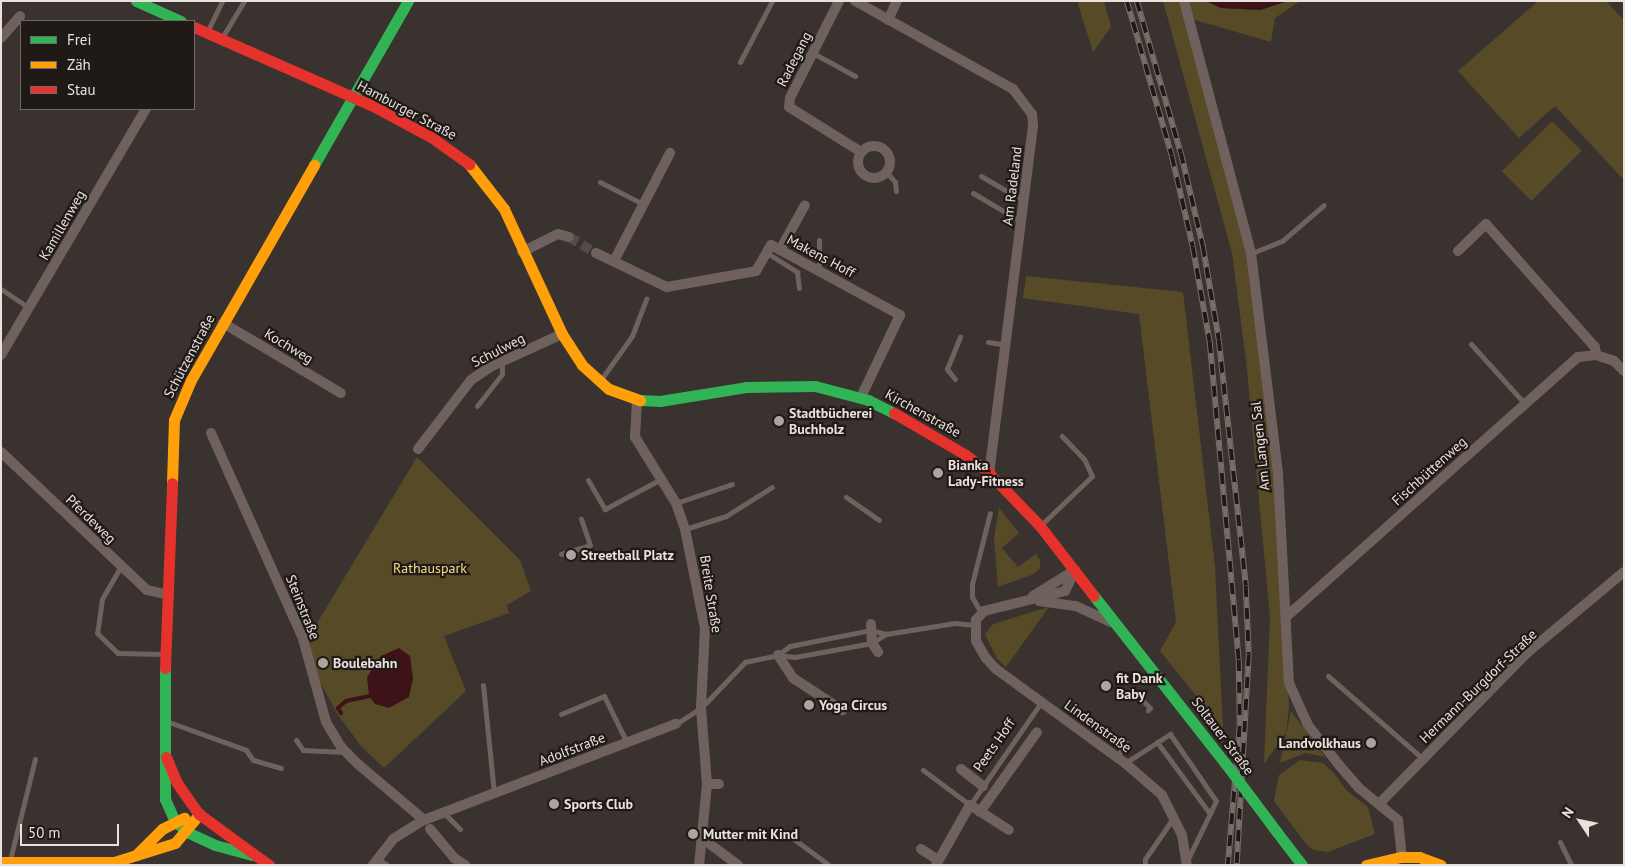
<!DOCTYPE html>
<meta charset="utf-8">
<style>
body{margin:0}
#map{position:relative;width:1625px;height:866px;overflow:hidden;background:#39322e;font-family:"PT Sans",sans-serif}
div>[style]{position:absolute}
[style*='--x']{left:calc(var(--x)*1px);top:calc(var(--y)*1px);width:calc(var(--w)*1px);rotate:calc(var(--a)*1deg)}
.green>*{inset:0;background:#574b27;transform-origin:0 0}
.water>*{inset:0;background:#3e1318}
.stream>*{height:4px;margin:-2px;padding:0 2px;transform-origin:2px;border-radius:2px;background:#3e1318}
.street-tunnel>*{height:10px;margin-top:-5px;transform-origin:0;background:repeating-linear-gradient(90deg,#534c48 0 10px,transparent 0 15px)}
.lane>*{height:5px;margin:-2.5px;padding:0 2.5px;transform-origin:2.5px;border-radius:2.5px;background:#6f625e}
.street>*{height:10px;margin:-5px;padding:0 5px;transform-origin:5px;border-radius:5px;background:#6f625e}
.street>.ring{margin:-5px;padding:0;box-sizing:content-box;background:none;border:10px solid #6f625e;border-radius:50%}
.fast>*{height:11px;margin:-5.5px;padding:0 5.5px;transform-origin:5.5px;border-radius:5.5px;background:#30b455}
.slow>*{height:11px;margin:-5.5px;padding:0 5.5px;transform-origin:5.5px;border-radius:5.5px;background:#ff9f0a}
.jam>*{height:11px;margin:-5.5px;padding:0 5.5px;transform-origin:5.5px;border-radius:5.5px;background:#e5322d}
.rail>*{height:5.5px;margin-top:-2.75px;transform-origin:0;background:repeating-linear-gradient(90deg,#201a17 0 11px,#776e6a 0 22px);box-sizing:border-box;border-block:1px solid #776e6a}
.fast-bridge>*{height:11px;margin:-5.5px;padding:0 5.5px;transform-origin:5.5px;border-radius:5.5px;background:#30b455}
.dots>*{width:14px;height:14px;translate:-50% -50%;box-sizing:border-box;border:2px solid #201a17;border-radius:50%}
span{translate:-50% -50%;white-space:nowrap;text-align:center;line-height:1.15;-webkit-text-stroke:4.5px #201a17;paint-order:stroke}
.street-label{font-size:14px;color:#e9e1dc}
.poi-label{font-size:14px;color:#e9e1dc;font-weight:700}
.left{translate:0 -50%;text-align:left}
.right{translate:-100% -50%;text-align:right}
.park-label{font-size:14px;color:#f8dd8d}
.frame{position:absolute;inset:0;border:2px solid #e9e1dc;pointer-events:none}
.legend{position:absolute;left:20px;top:20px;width:175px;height:90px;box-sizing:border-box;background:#201a17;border:1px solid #706a66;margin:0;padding:6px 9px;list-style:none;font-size:15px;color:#e9e1dc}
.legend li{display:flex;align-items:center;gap:10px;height:25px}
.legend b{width:25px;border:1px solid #706a66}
.north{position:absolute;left:1555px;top:796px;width:50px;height:50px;-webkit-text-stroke:4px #201a17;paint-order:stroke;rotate:304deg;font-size:14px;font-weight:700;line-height:20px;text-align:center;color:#e9e1dc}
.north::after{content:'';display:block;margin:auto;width:18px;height:22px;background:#e9e1dc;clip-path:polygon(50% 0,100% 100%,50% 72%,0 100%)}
.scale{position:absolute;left:20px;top:824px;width:99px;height:22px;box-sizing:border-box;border:2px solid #e9e1dc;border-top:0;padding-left:6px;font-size:15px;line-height:18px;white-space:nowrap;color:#e9e1dc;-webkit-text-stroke:4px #201a17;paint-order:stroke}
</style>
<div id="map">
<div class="green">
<i style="clip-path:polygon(1077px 1px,1104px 1px,1111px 27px,1093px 52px)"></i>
<i style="clip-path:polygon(1163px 1px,1206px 1px,1221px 8px,1260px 10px,1288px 1px,1300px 1px,1275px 18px,1271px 42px,1188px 18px,1251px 253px,1278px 474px,1289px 708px,1286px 733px,1264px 764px,1270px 618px,1246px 360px,1232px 253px)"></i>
<i style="clip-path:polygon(1538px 1px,1606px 1px,1624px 20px,1624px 180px,1555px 106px,1519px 138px,1458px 71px)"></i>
<i style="left:1552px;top:121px;width:42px;height:71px;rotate:45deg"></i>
<i style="clip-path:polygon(1026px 276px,1183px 292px,1215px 567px,1223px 729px,1160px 651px,1176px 622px,1139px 314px,1023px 298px)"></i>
<i style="clip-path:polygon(417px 457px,520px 560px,531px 591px,507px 605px,509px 613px,444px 636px,466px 691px,384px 768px,361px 746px,338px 715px,319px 680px,310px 649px,311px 633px)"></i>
<i style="clip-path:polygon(999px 508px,1019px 533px,1002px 548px,1018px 567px,1036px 554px,1040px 560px,1040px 568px,1034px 574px,998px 587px,994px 538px)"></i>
<i style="clip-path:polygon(1049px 607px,1006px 667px,997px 659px,985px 634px,993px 624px)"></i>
<i style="clip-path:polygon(1291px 711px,1325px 757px,1306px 753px,1280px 763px)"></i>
<i style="clip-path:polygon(1300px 760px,1323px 763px,1334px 773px,1346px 790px,1368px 807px,1375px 834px,1328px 852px,1313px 850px,1306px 844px,1274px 801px,1279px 775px)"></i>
</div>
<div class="water">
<i style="clip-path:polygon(1206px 1px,1288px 1px,1260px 10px,1221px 8px)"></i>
<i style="clip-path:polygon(399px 648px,410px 656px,413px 678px,409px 697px,389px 708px,375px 704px,369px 696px,367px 677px,381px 656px)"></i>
</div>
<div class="stream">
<i style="--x:341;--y:713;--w:6;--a:-121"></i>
<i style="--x:338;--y:708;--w:11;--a:-41"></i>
<i style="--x:346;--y:701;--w:24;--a:-12"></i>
</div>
<div class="street-tunnel">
<i style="--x:569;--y:237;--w:31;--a:31"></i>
</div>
<div class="lane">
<i style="--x:208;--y:30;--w:32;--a:-64"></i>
<i style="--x:223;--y:36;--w:41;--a:-59"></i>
<i style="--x:813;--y:53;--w:48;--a:28.7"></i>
<i style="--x:740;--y:62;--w:69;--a:-62.3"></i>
<i style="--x:887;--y:173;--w:12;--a:48"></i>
<i style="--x:895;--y:182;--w:9;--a:84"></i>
<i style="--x:981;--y:176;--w:50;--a:30.2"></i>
<i style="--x:600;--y:182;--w:48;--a:27.1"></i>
<i style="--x:973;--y:193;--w:57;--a:30.6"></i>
<i style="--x:819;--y:240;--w:30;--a:90"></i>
<i style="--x:767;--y:253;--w:36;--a:32"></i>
<i style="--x:797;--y:272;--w:16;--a:83"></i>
<i style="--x:1252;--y:253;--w:32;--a:-22"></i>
<i style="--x:1282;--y:241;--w:55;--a:-40.6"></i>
<i style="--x:1;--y:289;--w:34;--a:34"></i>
<i style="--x:988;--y:342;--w:18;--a:9"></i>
<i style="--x:1471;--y:344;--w:81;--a:48"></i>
<i style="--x:955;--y:379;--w:13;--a:-129"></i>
<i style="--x:947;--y:369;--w:35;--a:-68"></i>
<i style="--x:600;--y:381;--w:55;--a:-54.6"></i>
<i style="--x:632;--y:336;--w:40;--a:-69"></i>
<i style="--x:477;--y:406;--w:41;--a:-52"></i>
<i style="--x:502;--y:374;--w:12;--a:-90"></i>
<i style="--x:588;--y:480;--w:34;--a:60"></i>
<i style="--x:605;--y:509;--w:64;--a:-28.2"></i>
<i style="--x:846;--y:497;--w:40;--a:34.9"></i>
<i style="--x:676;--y:503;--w:59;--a:-18.7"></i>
<i style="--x:1042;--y:524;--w:69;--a:-43.8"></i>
<i style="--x:1092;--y:476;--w:19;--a:-115"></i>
<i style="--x:1084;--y:459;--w:32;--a:-134"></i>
<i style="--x:685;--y:529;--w:43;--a:-17.6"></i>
<i style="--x:726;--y:516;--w:54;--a:-32.2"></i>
<i style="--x:561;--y:554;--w:30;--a:-17"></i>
<i style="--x:590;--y:545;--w:28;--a:-109"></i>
<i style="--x:121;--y:566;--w:38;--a:120"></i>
<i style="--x:102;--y:599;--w:34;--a:98"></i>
<i style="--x:97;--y:633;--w:29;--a:44"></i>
<i style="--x:118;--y:653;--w:46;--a:1.2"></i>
<i style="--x:981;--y:613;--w:18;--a:-119"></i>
<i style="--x:972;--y:597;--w:13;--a:-90"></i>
<i style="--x:972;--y:584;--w:73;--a:-75.8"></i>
<i style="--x:779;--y:654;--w:14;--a:-36"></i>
<i style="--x:790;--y:646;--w:83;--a:-11.2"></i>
<i style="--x:871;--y:630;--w:16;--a:15"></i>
<i style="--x:886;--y:634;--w:70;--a:-9.1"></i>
<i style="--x:955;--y:623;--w:20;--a:6"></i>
<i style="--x:1328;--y:676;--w:126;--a:41.1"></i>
<i style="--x:483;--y:685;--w:109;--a:84.2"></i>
<i style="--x:1131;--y:689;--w:27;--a:45"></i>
<i style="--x:1150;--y:708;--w:3;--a:135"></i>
<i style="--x:561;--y:714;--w:47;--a:-22.7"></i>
<i style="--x:604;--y:696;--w:52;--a:63.9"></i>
<i style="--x:166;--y:721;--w:85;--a:19.9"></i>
<i style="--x:246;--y:750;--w:12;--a:55"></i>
<i style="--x:253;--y:760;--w:29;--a:16"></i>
<i style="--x:676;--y:724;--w:30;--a:-33"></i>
<i style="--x:701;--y:708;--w:64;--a:-46.3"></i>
<i style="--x:745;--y:662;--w:34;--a:-12"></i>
<i style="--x:778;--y:655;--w:17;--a:7"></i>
<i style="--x:795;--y:657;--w:78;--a:-10.3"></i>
<i style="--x:872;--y:643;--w:17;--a:-33"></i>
<i style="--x:296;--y:740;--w:12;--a:55"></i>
<i style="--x:303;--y:750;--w:42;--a:2.7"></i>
<i style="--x:1157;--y:742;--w:89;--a:53.6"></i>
<i style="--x:1117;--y:756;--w:16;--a:-55"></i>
<i style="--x:1125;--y:763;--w:54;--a:-32.8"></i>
<i style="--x:1170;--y:734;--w:81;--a:55.5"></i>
<i style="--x:1216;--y:801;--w:64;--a:115.8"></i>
<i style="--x:923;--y:770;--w:59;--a:36.7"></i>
<i style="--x:970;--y:805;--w:126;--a:-55.3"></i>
<i style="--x:443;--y:812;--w:24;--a:45"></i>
<i style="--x:783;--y:831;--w:57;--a:36.5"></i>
<i style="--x:1560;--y:842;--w:25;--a:64"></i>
<i style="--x:377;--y:858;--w:12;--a:35"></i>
<i style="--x:10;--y:860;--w:104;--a:-76.1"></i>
<i style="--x:1145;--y:865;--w:6;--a:-90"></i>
<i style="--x:1145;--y:859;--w:51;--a:-55.4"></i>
</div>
<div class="street">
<i style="--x:839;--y:1;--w:109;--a:116.8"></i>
<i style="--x:790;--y:98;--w:9;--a:96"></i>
<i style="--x:789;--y:107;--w:85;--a:32"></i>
<i style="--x:855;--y:1;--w:181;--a:29.1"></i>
<i style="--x:1013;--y:89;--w:31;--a:53"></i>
<i style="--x:1032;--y:114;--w:12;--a:85"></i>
<i style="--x:1033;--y:126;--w:350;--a:97.2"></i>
<i style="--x:1184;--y:1;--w:261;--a:75.1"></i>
<i style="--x:1251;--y:253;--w:223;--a:83"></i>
<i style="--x:1278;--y:474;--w:209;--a:87"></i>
<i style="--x:1289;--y:683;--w:46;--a:65.7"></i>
<i style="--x:1308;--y:725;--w:51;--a:52.2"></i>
<i style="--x:1339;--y:765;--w:30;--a:49"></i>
<i style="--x:1359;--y:788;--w:50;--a:39.4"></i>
<i style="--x:1398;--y:820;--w:37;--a:84"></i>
<i style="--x:888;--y:20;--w:21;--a:-65"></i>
<i style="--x:1;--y:38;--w:29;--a:-49"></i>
<i class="ring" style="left:858px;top:146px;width:22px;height:22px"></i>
<i style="--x:780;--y:250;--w:51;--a:-60.9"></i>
<i style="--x:1458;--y:251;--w:39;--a:-44"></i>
<i style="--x:1486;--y:224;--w:164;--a:48.5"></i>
<i style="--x:1595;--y:347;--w:8;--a:83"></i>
<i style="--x:1596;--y:355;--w:19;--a:18"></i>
<i style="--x:1614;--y:361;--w:14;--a:45"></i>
<i style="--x:522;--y:252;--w:40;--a:-26.6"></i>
<i style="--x:558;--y:234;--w:11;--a:15"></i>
<i style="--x:596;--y:253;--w:79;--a:25.6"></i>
<i style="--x:667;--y:287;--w:90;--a:-10.2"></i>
<i style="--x:756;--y:271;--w:30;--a:-60"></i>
<i style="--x:771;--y:245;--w:147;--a:28.5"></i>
<i style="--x:900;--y:315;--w:91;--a:115.4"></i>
<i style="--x:614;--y:261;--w:122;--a:-62.6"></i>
<i style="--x:223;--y:323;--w:137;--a:30.7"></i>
<i style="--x:1;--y:355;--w:286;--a:-59.5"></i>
<i style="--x:637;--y:400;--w:37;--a:93"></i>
<i style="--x:635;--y:437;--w:78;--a:58.2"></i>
<i style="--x:676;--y:503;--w:28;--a:71"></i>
<i style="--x:685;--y:529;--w:101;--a:78.6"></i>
<i style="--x:705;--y:628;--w:80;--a:92.9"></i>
<i style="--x:701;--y:708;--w:76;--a:85.5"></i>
<i style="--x:707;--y:784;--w:81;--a:95.6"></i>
<i style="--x:211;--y:433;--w:226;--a:65.9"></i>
<i style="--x:303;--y:639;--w:86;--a:74.5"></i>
<i style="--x:326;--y:722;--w:29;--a:59"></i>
<i style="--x:341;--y:747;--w:25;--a:45"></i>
<i style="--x:359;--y:765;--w:85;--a:40.2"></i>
<i style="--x:418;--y:449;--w:87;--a:-52.5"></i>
<i style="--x:471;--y:380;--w:23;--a:-34"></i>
<i style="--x:490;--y:367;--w:79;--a:-24.6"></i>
<i style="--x:1;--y:452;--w:201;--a:43.4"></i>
<i style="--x:147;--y:590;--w:22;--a:13"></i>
<i style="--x:1075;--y:570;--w:23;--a:115"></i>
<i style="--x:1065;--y:591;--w:83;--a:166.1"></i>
<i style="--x:984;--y:611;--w:12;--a:132"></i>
<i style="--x:976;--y:620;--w:21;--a:90"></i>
<i style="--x:976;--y:641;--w:20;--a:60"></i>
<i style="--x:986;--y:658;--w:15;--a:48"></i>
<i style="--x:996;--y:669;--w:160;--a:36.1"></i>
<i style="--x:1125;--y:763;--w:49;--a:40.9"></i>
<i style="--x:1162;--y:795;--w:45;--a:63.4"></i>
<i style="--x:1182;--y:835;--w:30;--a:81"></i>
<i style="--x:1033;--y:596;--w:49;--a:-31.8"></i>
<i style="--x:1039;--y:601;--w:37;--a:8"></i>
<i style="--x:1076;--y:606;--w:38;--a:25"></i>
<i style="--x:1286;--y:617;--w:391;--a:-41.7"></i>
<i style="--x:1578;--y:357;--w:18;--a:-6"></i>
<i style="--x:871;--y:624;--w:19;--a:87"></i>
<i style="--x:872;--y:643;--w:11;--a:56"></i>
<i style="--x:778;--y:655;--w:27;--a:57"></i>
<i style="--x:793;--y:678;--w:59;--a:33.1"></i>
<i style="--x:961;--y:769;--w:28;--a:38"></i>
<i style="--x:707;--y:784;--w:12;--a:0"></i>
<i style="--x:1379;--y:804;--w:211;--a:-45.6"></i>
<i style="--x:1527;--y:653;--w:126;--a:-39.9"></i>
<i style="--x:980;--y:812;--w:98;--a:-54.5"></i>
<i style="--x:430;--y:829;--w:38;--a:50"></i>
<i style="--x:454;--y:858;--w:13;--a:32"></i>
<i style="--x:703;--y:839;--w:44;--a:36.6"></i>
<i style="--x:921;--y:849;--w:20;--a:33"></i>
<i style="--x:373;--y:865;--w:33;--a:-52"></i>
<i style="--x:393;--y:839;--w:36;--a:-32"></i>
<i style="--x:424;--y:820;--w:270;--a:-20.9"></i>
<i style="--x:936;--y:865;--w:69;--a:-60.5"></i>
<i style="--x:970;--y:805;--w:46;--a:32.7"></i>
</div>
<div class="fast">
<i style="--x:136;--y:1;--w:49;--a:24"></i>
<i style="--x:314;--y:165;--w:189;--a:-60.2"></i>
<i style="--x:640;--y:400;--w:20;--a:3"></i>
<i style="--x:660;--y:401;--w:87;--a:-9.2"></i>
<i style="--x:746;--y:387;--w:69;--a:-0.8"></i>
<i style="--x:815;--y:386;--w:55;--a:14.8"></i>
<i style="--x:868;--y:400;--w:29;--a:27"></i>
<i style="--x:1094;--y:596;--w:212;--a:51.9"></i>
<i style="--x:165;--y:668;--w:131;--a:90"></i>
<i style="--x:165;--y:799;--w:24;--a:66"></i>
<i style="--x:175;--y:821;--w:16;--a:43"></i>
<i style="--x:187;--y:832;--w:31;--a:25"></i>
<i style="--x:215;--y:845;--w:39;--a:15"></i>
<i style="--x:1276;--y:831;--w:43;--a:52.6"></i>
</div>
<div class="slow">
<i style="--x:469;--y:164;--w:57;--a:52.1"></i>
<i style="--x:504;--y:209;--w:138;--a:65.1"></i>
<i style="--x:562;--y:334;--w:37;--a:57"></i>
<i style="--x:582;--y:365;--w:36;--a:42"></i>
<i style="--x:609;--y:389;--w:33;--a:20"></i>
<i style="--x:172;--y:483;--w:63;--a:-88.2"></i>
<i style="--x:174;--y:420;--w:43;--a:-67"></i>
<i style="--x:191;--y:380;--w:248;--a:-60.2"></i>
<i style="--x:136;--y:855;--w:37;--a:-45"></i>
<i style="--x:162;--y:829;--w:25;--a:-27"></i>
<i style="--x:1;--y:862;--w:113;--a:0"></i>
<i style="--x:114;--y:862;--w:64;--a:-17.3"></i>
<i style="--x:175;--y:843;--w:38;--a:-50"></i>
<i style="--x:1366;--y:865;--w:37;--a:-13"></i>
<i style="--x:1402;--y:857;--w:17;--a:0"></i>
<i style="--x:1419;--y:857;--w:23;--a:20"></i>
</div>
<div class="jam">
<i style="--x:194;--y:27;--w:193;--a:23.8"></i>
<i style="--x:371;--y:105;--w:68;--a:28.1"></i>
<i style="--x:431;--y:137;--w:47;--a:35.4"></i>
<i style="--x:894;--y:413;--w:83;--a:30.3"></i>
<i style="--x:966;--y:455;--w:29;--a:38"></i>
<i style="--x:989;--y:473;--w:74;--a:46.1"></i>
<i style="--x:1040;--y:526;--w:88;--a:52.4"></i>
<i style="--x:165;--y:668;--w:185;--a:-87.8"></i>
<i style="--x:166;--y:757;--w:28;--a:67"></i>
<i style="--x:177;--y:783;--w:38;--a:55"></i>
<i style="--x:199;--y:814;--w:87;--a:36.1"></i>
</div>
<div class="rail">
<i style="--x:1127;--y:1;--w:161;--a:73.8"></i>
<i style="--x:1172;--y:156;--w:93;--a:77"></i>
<i style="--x:1193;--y:247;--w:97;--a:79.9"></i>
<i style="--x:1210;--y:342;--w:319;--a:84.8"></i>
<i style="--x:1239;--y:660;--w:66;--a:89.1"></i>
<i style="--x:1240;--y:726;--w:140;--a:94.9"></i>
<i style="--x:1137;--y:1;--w:158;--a:73.9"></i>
<i style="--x:1181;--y:153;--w:96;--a:76.7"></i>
<i style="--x:1203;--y:246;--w:95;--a:80.3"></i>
<i style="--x:1219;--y:340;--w:247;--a:83.7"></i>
<i style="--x:1246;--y:586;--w:69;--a:87.5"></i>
<i style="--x:1249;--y:655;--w:210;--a:93.3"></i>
</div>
<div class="fast-bridge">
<i style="--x:1225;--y:763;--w:85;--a:53.1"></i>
</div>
<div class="dots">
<i style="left:779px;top:421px;background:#aba49f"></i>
<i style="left:938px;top:473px;background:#aba49f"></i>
<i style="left:571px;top:555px;background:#aba49f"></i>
<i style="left:323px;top:663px;background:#aba49f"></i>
<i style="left:1106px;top:686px;background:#aba49f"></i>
<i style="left:809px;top:705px;background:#aba49f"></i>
<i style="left:1371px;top:743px;background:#aba49f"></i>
<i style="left:554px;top:804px;background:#aba49f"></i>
<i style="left:693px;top:834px;background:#aba49f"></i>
</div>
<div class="street-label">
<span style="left:794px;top:59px;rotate:-63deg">Radegang</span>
<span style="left:407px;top:110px;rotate:28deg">Hamburger Straße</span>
<span style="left:1012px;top:186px;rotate:-83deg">Am Radeland</span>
<span style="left:62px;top:225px;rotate:-60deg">Kamillenweg</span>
<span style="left:821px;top:256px;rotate:28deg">Makens Hoff</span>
<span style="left:289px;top:346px;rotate:31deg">Kochweg</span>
<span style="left:498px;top:350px;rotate:-27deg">Schulweg</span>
<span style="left:189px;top:356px;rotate:-62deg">Schützenstraße</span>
<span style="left:923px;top:413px;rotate:29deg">Kirchenstraße</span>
<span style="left:1260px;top:446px;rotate:-96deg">Am Langen Sal</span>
<span style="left:1429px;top:471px;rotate:-42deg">Fischbüttenweg</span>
<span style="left:91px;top:519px;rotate:44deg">Pferdeweg</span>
<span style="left:711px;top:594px;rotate:81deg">Breite Straße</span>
<span style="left:303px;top:607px;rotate:68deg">Steinstraße</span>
<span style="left:1478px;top:686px;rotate:-44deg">Hermann-Burgdorf-Straße</span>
<span style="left:1098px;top:726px;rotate:36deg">Lindenstraße</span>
<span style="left:1223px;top:736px;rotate:53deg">Soltauer Straße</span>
<span style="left:994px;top:745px;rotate:-55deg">Peets Hoff</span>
<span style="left:572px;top:749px;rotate:-21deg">Adolfstraße</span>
</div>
<div class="poi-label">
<span class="left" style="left:789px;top:421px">Stadtbücherei<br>Buchholz</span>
<span class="left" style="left:948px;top:473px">Bianka<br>Lady-Fitness</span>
<span class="left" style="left:581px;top:555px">Streetball Platz</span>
<span class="left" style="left:333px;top:663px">Boulebahn</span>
<span class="left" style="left:1116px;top:686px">fit Dank<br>Baby</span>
<span class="left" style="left:819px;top:705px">Yoga Circus</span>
<span class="right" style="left:1361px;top:743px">Landvolkhaus</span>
<span class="left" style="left:564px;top:804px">Sports Club</span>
<span class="left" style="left:703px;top:834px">Mutter mit Kind</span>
</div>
<div class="park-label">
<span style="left:430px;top:568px">Rathauspark</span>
</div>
<div class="frame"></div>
<ul class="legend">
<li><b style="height:6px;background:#30b455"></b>Frei</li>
<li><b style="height:6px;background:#ff9f0a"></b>Zäh</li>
<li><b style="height:6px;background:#e5322d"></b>Stau</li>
</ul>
<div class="north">N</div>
<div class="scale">50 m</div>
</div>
